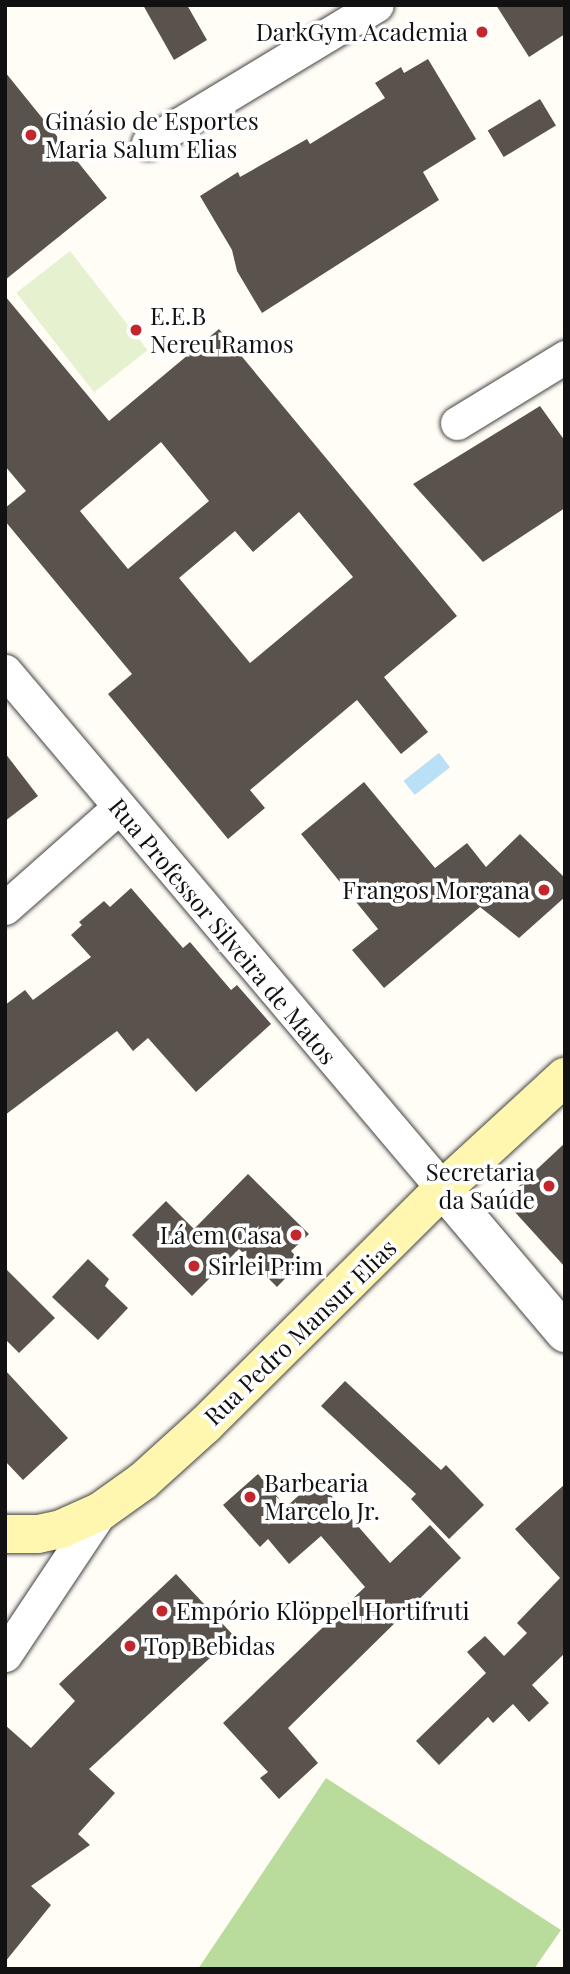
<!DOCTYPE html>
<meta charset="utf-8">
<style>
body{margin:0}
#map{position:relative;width:570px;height:1974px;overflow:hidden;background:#fffdf5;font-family:"Playfair Display",serif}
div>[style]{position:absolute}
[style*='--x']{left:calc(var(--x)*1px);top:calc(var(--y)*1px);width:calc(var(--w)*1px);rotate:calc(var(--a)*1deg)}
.forest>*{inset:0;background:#b9dc9c}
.pitch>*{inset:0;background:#e6f2cf;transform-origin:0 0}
.water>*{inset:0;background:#b9e0f7;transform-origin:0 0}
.building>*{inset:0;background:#5a524d;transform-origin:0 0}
.roads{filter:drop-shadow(0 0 2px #444) drop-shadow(0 0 2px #444)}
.minor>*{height:33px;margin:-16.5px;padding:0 16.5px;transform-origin:16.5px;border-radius:16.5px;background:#fff}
.tertiary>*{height:38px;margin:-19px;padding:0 19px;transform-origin:19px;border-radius:19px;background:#fff}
.secondary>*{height:38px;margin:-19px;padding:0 19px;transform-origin:19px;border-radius:19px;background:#fff6b0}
.dots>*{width:19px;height:19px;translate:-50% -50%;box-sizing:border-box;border:4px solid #fff;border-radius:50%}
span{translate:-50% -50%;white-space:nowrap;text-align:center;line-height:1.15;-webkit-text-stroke:7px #fff;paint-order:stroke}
.poi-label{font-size:24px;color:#111}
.right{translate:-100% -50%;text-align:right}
.left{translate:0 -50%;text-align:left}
.street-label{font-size:24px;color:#111}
.frame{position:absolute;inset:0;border:7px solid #111;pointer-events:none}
</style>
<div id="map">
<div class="forest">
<i style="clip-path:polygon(326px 1778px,561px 1930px,534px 1969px,198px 1969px)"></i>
</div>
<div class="pitch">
<i style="left:70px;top:251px;width:126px;height:68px;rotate:52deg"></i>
</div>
<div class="water">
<i style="left:439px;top:753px;width:18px;height:45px;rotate:52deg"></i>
</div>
<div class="building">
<i style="clip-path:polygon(143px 5px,187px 5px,207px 40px,174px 60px)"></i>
<i style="clip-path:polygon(496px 5px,565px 5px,565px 34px,529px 57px)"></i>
<i style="clip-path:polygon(428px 59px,476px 139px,423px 172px,439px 200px,262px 313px,237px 271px,232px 250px,200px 196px,238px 172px,240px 177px,307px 139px,310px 144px,385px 98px,375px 83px,401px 67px,404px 73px)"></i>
<i style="clip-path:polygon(5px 72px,107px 198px,5px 280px)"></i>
<i style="left:540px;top:99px;width:31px;height:61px;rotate:59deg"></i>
<i style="clip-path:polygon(evenodd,5px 296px,109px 421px,219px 329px,457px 616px,384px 677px,428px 732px,401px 754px,357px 700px,250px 790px,265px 808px,228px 839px,108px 694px,132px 674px,5px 521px,5px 508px,26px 491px,5px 466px,5px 296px,161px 442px,209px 501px,128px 569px,80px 511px,161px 442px,5px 296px,299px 512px,353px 577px,250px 663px,179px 578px,235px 531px,253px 552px,299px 512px)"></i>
<i style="clip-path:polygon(540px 406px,565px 441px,565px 508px,483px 562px,413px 484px)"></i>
<i style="clip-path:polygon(5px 753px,38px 796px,5px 821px)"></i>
<i style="clip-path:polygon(364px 782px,435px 868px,467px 843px,486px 867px,520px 834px,565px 878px,565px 897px,519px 938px,480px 907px,384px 988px,352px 950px,378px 929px,301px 834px)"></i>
<i style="clip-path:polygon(131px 888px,183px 948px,190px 942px,231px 990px,237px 985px,271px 1024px,196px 1092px,148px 1038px,133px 1051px,117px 1031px,5px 1115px,5px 1005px,25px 990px,33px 1000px,91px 957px,71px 935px,82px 925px,79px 922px,104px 901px,110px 907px)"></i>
<i style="clip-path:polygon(565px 1143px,565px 1267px,504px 1200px)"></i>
<i style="clip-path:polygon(248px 1174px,309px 1234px,291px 1251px,301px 1262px,277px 1287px,239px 1249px,192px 1296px,132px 1235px,166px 1201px,194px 1229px)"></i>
<i style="clip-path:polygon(88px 1259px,109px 1279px,105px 1286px,128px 1308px,98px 1340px,52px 1297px)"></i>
<i style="clip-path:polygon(5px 1268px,55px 1318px,19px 1353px,5px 1339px)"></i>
<i style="clip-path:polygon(5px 1370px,68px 1438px,23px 1480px,5px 1461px)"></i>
<i style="clip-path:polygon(345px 1381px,441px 1470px,446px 1465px,484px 1505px,449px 1539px,411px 1499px,416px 1494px,321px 1406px)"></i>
<i style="clip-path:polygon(258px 1474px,286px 1507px,317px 1479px,390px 1563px,430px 1525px,461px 1558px,288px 1728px,318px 1763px,279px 1799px,260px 1778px,268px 1772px,223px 1723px,365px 1587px,321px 1536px,289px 1564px,268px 1539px,260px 1547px,223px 1505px)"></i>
<i style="clip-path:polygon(565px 1484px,565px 1653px,532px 1685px,549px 1703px,529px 1722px,513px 1704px,493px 1723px,488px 1717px,439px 1765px,416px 1741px,486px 1673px,467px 1652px,485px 1636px,504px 1656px,527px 1633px,517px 1623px,560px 1578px,515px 1529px)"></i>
<i style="clip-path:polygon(176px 1574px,234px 1636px,89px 1769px,115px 1793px,78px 1834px,90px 1845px,31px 1886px,51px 1905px,5px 1962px,5px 1725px,31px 1748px,75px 1701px,59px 1684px)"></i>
</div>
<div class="roads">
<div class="minor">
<i style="--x:148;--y:143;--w:267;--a:-31.1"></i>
<i style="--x:457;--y:423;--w:127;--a:-31.4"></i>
<i style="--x:5;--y:671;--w:678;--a:49.78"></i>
<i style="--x:5;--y:908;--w:151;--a:-41.5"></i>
<i style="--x:5;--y:1655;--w:173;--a:-56.3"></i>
</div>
<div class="tertiary">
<i style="--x:443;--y:1189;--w:189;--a:49.7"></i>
</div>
<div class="secondary">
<i style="--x:5;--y:1534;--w:33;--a:0"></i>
<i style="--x:38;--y:1534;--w:24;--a:-12"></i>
<i style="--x:61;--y:1529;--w:44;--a:-24.2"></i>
<i style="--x:101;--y:1511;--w:52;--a:-35.5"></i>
<i style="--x:143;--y:1481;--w:84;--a:-42.1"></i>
<i style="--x:205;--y:1425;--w:335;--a:-44.8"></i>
<i style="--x:443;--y:1189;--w:166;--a:-42.6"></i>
</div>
</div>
<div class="dots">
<i style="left:482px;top:32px;background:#c4262e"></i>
<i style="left:31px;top:135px;background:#c4262e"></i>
<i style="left:136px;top:330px;background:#c4262e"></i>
<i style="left:544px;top:890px;background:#c4262e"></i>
<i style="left:549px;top:1186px;background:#c4262e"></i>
<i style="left:296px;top:1235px;background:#c4262e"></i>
<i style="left:194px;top:1266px;background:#c4262e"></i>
<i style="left:250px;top:1497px;background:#c4262e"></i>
<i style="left:162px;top:1611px;background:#c4262e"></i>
<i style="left:130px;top:1646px;background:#c4262e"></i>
</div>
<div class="poi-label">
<span class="right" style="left:468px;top:32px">DarkGym Academia</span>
<span class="left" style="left:45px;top:135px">Ginásio de Esportes<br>Maria Salum Elias</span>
<span class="left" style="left:150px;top:330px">E.E.B<br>Nereu Ramos</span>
<span class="right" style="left:530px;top:890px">Frangos Morgana</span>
<span class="right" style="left:535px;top:1186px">Secretaria<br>da Saúde</span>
<span class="right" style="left:282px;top:1235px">Lá em Casa</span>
<span class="left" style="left:208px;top:1266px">Sirlei Prim</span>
<span class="left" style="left:264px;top:1497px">Barbearia<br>Marcelo Jr.</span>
<span class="left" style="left:176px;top:1611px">Empório Klöppel Hortifruti</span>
<span class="left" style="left:144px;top:1646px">Top Bebidas</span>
</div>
<div class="street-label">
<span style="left:223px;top:931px;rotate:50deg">Rua Professor Silveira de Matos</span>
<span style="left:300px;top:1332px;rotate:-44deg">Rua Pedro Mansur Elias</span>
</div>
<div class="frame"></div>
</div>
